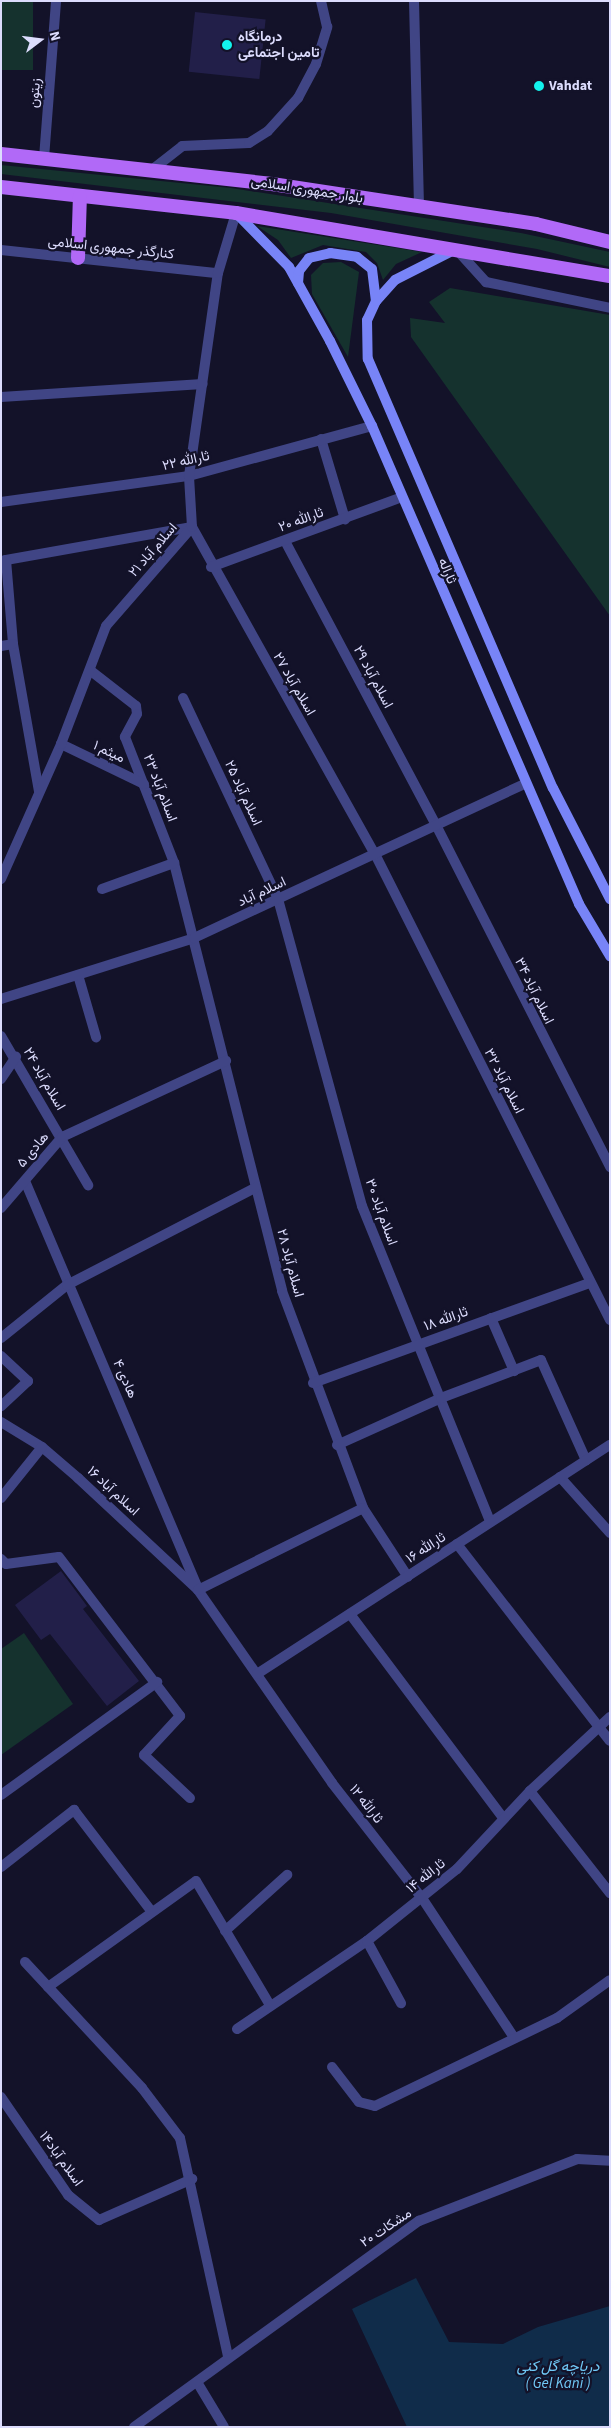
<!DOCTYPE html>
<meta charset="utf-8">
<style>
body{margin:0}
#map{position:relative;width:611px;height:2428px;overflow:hidden;background:#131229;font-family:"Source Sans 3",Vazirmatn,sans-serif}
div>[style]{position:absolute}
[style*='--x']{left:calc(var(--x)*1px);top:calc(var(--y)*1px);width:calc(var(--w)*1px);rotate:calc(var(--a)*1deg)}
.green>*{inset:0;background:#15322e;transform-origin:0 0}
.water>*{inset:0;background:#102c4a}
.building>*{inset:0;background:#221f49;transform-origin:0 0}
.minor>*{height:10px;margin:-5px;padding:0 5px;transform-origin:5px;border-radius:5px;background:#404585}
.tertiary>*{height:10px;margin:-5px;padding:0 5px;transform-origin:5px;border-radius:5px;background:#404585}
.secondary>*{height:10px;margin:-5px;padding:0 5px;transform-origin:5px;border-radius:5px;background:#7884f7}
.primary>*{height:14px;margin:-7px;padding:0 7px;transform-origin:7px;border-radius:7px;background:#b169f7}
.dots>*{width:14px;height:14px;translate:-50% -50%;box-sizing:border-box;border:2px solid #131229;border-radius:50%}
span{translate:-50% -50%;white-space:nowrap;text-align:center;line-height:1.15;-webkit-text-stroke:4.5px #131229;paint-order:stroke}
.poi-label{font-size:14px;color:#dcdcfd;font-weight:700}
.left{translate:0 -50%;text-align:left}
.street-label{font-size:14px;color:#dcdcfd}
.water-label{font-size:15px;color:#70c9f7;font-style:italic}
.frame{position:absolute;inset:0;border:2px solid #dcdcfd;pointer-events:none}
.north{position:absolute;left:15px;top:15px;width:50px;height:50px;-webkit-text-stroke:4px #131229;paint-order:stroke;rotate:75deg;font-size:14px;font-weight:700;line-height:20px;text-align:center;color:#dcdcfd}
.north::after{content:'';display:block;margin:auto;width:18px;height:22px;background:#dcdcfd;clip-path:polygon(50% 0,100% 100%,50% 72%,0 100%)}
</style>
<div id="map">
<div class="green">
<i style="left:1px;top:1px;width:32px;height:69px"></i>
<i style="clip-path:polygon(1px 165px,231px 188px,521px 233px,610px 252px,610px 267px,537px 249px,331px 213px,1px 174px)"></i>
<i style="clip-path:polygon(257px 226px,422px 252px,396px 264px,383px 280px,377px 263px,366px 252px,323px 245px,291px 258px,278px 240px)"></i>
<i style="clip-path:polygon(341px 262px,359px 272px,348px 357px,312px 294px,311px 275px,323px 263px)"></i>
<i style="clip-path:polygon(450px 288px,610px 315px,610px 616px,411px 337px,410px 318px,445px 323px,429px 302px)"></i>
<i style="clip-path:polygon(24px 1633px,73px 1704px,1px 1755px,1px 1649px)"></i>
</div>
<div class="water">
<i style="clip-path:polygon(416px 2278px,449px 2342px,503px 2344px,538px 2327px,610px 2306px,610px 2427px,407px 2427px,352px 2309px)"></i>
</div>
<div class="building">
<i style="left:195px;top:12px;width:71px;height:60px;rotate:6deg"></i>
<i style="clip-path:polygon(61px 1571px,87px 1606px,83px 1609px,139px 1681px,107px 1706px,50px 1634px,41px 1640px,15px 1605px)"></i>
</div>
<div class="minor">
<i style="--x:414;--y:1;--w:207;--a:88.6"></i>
<i style="--x:456;--y:249;--w:45;--a:47.7"></i>
<i style="--x:486;--y:282;--w:127;--a:11.8"></i>
<i style="--x:1;--y:250;--w:218;--a:6.1"></i>
<i style="--x:1;--y:397;--w:202;--a:-3.7"></i>
<i style="--x:321;--y:439;--w:84;--a:73.3"></i>
<i style="--x:1;--y:502;--w:190;--a:-7.9"></i>
<i style="--x:189;--y:476;--w:190;--a:-15.3"></i>
<i style="--x:285;--y:541;--w:322;--a:62"></i>
<i style="--x:436;--y:825;--w:384;--a:63"></i>
<i style="--x:6;--y:560;--w:189;--a:-10.1"></i>
<i style="--x:192;--y:527;--w:375;--a:60.8"></i>
<i style="--x:375;--y:854;--w:522;--a:63.24"></i>
<i style="--x:1;--y:561;--w:5;--a:-11"></i>
<i style="--x:6;--y:560;--w:84;--a:85.2"></i>
<i style="--x:13;--y:644;--w:150;--a:80"></i>
<i style="--x:211;--y:567;--w:201;--a:-20.1"></i>
<i style="--x:1;--y:646;--w:12;--a:-9"></i>
<i style="--x:91;--y:671;--w:57;--a:37.9"></i>
<i style="--x:136;--y:706;--w:8;--a:83"></i>
<i style="--x:137;--y:714;--w:26;--a:118"></i>
<i style="--x:125;--y:737;--w:135;--a:68.7"></i>
<i style="--x:174;--y:863;--w:441;--a:75.8"></i>
<i style="--x:282;--y:1291;--w:232;--a:69.5"></i>
<i style="--x:363;--y:1508;--w:82;--a:56.9"></i>
<i style="--x:183;--y:698;--w:222;--a:64.7"></i>
<i style="--x:278;--y:899;--w:318;--a:74.7"></i>
<i style="--x:362;--y:1206;--w:341;--a:67.9"></i>
<i style="--x:61;--y:744;--w:92;--a:25.7"></i>
<i style="--x:1;--y:879;--w:148;--a:-66"></i>
<i style="--x:61;--y:744;--w:126;--a:-69.1"></i>
<i style="--x:106;--y:626;--w:131;--a:-49"></i>
<i style="--x:192;--y:527;--w:51;--a:-93.4"></i>
<i style="--x:189;--y:476;--w:205;--a:-81.9"></i>
<i style="--x:218;--y:273;--w:63;--a:-73.3"></i>
<i style="--x:102;--y:889;--w:77;--a:-19.9"></i>
<i style="--x:78;--y:975;--w:65;--a:73.8"></i>
<i style="--x:1;--y:1036;--w:173;--a:59.7"></i>
<i style="--x:1;--y:1079;--w:27;--a:-56"></i>
<i style="--x:25;--y:1181;--w:441;--a:67"></i>
<i style="--x:1;--y:1208;--w:94;--a:-49.3"></i>
<i style="--x:62;--y:1137;--w:181;--a:-24.9"></i>
<i style="--x:491;--y:1318;--w:58;--a:66.5"></i>
<i style="--x:1;--y:1338;--w:85;--a:-38.8"></i>
<i style="--x:67;--y:1285;--w:212;--a:-27.3"></i>
<i style="--x:1;--y:1356;--w:37;--a:43"></i>
<i style="--x:28;--y:1381;--w:37;--a:137"></i>
<i style="--x:313;--y:1383;--w:294;--a:-19.9"></i>
<i style="--x:1;--y:1422;--w:48;--a:31.4"></i>
<i style="--x:42;--y:1447;--w:48;--a:40.7"></i>
<i style="--x:78;--y:1478;--w:164;--a:43"></i>
<i style="--x:198;--y:1590;--w:235;--a:55.2"></i>
<i style="--x:332;--y:1783;--w:146;--a:52"></i>
<i style="--x:422;--y:1898;--w:165;--a:56.6"></i>
<i style="--x:337;--y:1445;--w:114;--a:-24.3"></i>
<i style="--x:441;--y:1398;--w:107;--a:-20.8"></i>
<i style="--x:541;--y:1360;--w:110;--a:65.8"></i>
<i style="--x:560;--y:1477;--w:75;--a:48.2"></i>
<i style="--x:1;--y:1498;--w:65;--a:-51.2"></i>
<i style="--x:457;--y:1544;--w:249;--a:52.2"></i>
<i style="--x:1;--y:1559;--w:7;--a:45"></i>
<i style="--x:6;--y:1564;--w:53;--a:-7.5"></i>
<i style="--x:59;--y:1557;--w:200;--a:52.7"></i>
<i style="--x:180;--y:1716;--w:53;--a:132.7"></i>
<i style="--x:144;--y:1755;--w:63;--a:43.1"></i>
<i style="--x:198;--y:1590;--w:184;--a:-26.4"></i>
<i style="--x:350;--y:1614;--w:256;--a:53.1"></i>
<i style="--x:257;--y:1674;--w:421;--a:-33"></i>
<i style="--x:530;--y:1791;--w:130;--a:51.9"></i>
<i style="--x:1;--y:1795;--w:193;--a:-35.9"></i>
<i style="--x:1;--y:1867;--w:93;--a:-38"></i>
<i style="--x:74;--y:1810;--w:128;--a:52.6"></i>
<i style="--x:225;--y:1931;--w:84;--a:-42.1"></i>
<i style="--x:367;--y:1941;--w:71;--a:61.3"></i>
<i style="--x:25;--y:1962;--w:172;--a:47.1"></i>
<i style="--x:142;--y:2088;--w:63;--a:52.8"></i>
<i style="--x:180;--y:2138;--w:224;--a:77.6"></i>
<i style="--x:48;--y:1987;--w:182;--a:-35.6"></i>
<i style="--x:196;--y:1881;--w:144;--a:59.2"></i>
<i style="--x:237;--y:2029;--w:157;--a:-34.1"></i>
<i style="--x:367;--y:1941;--w:115;--a:-38.7"></i>
<i style="--x:457;--y:1869;--w:107;--a:-46.9"></i>
<i style="--x:530;--y:1791;--w:109;--a:-42.8"></i>
<i style="--x:332;--y:2067;--w:44;--a:52.4"></i>
<i style="--x:359;--y:2102;--w:16;--a:14"></i>
<i style="--x:375;--y:2106;--w:202;--a:-25.8"></i>
<i style="--x:557;--y:2018;--w:65;--a:-35.6"></i>
<i style="--x:1;--y:2097;--w:119;--a:55.6"></i>
<i style="--x:68;--y:2195;--w:40;--a:39"></i>
<i style="--x:99;--y:2220;--w:102;--a:-23.8"></i>
</div>
<div class="tertiary">
<i style="--x:44;--y:158;--w:157;--a:-85.6"></i>
<i style="--x:153;--y:169;--w:37;--a:-38"></i>
<i style="--x:182;--y:146;--w:67;--a:-2.6"></i>
<i style="--x:249;--y:143;--w:22;--a:-32"></i>
<i style="--x:268;--y:131;--w:45;--a:-47.7"></i>
<i style="--x:298;--y:98;--w:38;--a:-62"></i>
<i style="--x:316;--y:64;--w:39;--a:-73"></i>
<i style="--x:327;--y:27;--w:27;--a:-103"></i>
<i style="--x:1;--y:999;--w:202;--a:-17.5"></i>
<i style="--x:194;--y:938;--w:364;--a:-25"></i>
<i style="--x:197;--y:2382;--w:52;--a:59"></i>
<i style="--x:134;--y:2427;--w:352;--a:-35.9"></i>
<i style="--x:419;--y:2221;--w:170;--a:-21.4"></i>
<i style="--x:577;--y:2159;--w:33;--a:3"></i>
</div>
<div class="secondary">
<i style="--x:237;--y:214;--w:74;--a:45.5"></i>
<i style="--x:289;--y:267;--w:85;--a:61"></i>
<i style="--x:330;--y:341;--w:95;--a:63.7"></i>
<i style="--x:372;--y:426;--w:521;--a:66.58"></i>
<i style="--x:579;--y:904;--w:61;--a:59.2"></i>
<i style="--x:456;--y:249;--w:68;--a:153.1"></i>
<i style="--x:395;--y:280;--w:28;--a:132"></i>
<i style="--x:376;--y:301;--w:21;--a:115"></i>
<i style="--x:367;--y:320;--w:39;--a:89"></i>
<i style="--x:368;--y:359;--w:467;--a:66.7"></i>
<i style="--x:553;--y:788;--w:125;--a:62.8"></i>
<i style="--x:298;--y:283;--w:12;--a:-85"></i>
<i style="--x:299;--y:271;--w:16;--a:-52"></i>
<i style="--x:309;--y:258;--w:22;--a:-13"></i>
<i style="--x:330;--y:253;--w:27;--a:8"></i>
<i style="--x:357;--y:257;--w:19;--a:39"></i>
<i style="--x:372;--y:269;--w:32;--a:83"></i>
</div>
<div class="primary">
<i style="--x:1;--y:154;--w:273;--a:6.3"></i>
<i style="--x:272;--y:184;--w:267;--a:8.6"></i>
<i style="--x:536;--y:224;--w:76;--a:13.7"></i>
<i style="--x:1;--y:187;--w:236;--a:6.3"></i>
<i style="--x:236;--y:213;--w:379;--a:9.6"></i>
<i style="--x:78;--y:258;--w:62;--a:-88.2"></i>
</div>
<div class="dots">
<i style="left:227px;top:45px;background:#13f2ed"></i>
<i style="left:539px;top:86px;background:#13f2ed"></i>
</div>
<div class="poi-label">
<span class="left" style="left:238px;top:45px">درمانگاه<br>تامین اجتماعی</span>
<span class="left" style="left:549px;top:86px">Vahdat</span>
</div>
<div class="street-label">
<span style="left:35px;top:93px;rotate:-85deg">زیتون</span>
<span style="left:307px;top:190px;rotate:9deg">بلوار جمهوری اسلامی</span>
<span style="left:111px;top:248px;rotate:6deg">کنارگذر جمهوری اسلامی</span>
<span style="left:186px;top:461px;rotate:-13deg">ثارالله ۲۲</span>
<span style="left:301px;top:520px;rotate:-20deg">ثارالله ۲۰</span>
<span style="left:153px;top:550px;rotate:-49deg">اسلام آباد ۲۱</span>
<span style="left:447px;top:571px;rotate:67deg">ثاراله</span>
<span style="left:373px;top:677px;rotate:62deg">اسلام آباد ۲۹</span>
<span style="left:294px;top:684px;rotate:60deg">اسلام آباد ۲۷</span>
<span style="left:109px;top:752px;rotate:26deg">میثم ۱</span>
<span style="left:160px;top:788px;rotate:69deg">اسلام آباد ۲۳</span>
<span style="left:243px;top:793px;rotate:65deg">اسلام آباد ۲۵</span>
<span style="left:262px;top:892px;rotate:-25deg">اسلام آباد</span>
<span style="left:534px;top:991px;rotate:64deg">اسلام آباد ۳۴</span>
<span style="left:44px;top:1079px;rotate:60deg">اسلام آباد ۲۴</span>
<span style="left:504px;top:1081px;rotate:63deg">اسلام آباد ۳۲</span>
<span style="left:33px;top:1150px;rotate:-50deg">هادی ۵</span>
<span style="left:381px;top:1212px;rotate:70deg">اسلام آباد ۳۰</span>
<span style="left:290px;top:1263px;rotate:75deg">اسلام آباد ۲۸</span>
<span style="left:446px;top:1319px;rotate:-20deg">ثارالله ۱۸</span>
<span style="left:125px;top:1379px;rotate:66deg">هادی ۴</span>
<span style="left:113px;top:1491px;rotate:43deg">اسلام آباد ۱۶</span>
<span style="left:426px;top:1548px;rotate:-33deg">ثارالله ۱۶</span>
<span style="left:366px;top:1804px;rotate:52deg">ثارالله ۱۲</span>
<span style="left:426px;top:1876px;rotate:-39deg">ثارالله ۱۴</span>
<span style="left:61px;top:2159px;rotate:54deg">اسلام آباد۱۴</span>
<span style="left:386px;top:2228px;rotate:-34deg">مشکات ۲۰</span>
</div>
<div class="water-label">
<span style="left:558px;top:2375px">دریاچه گل کنی<br>( Gel Kani )</span>
</div>
<div class="frame"></div>
<div class="north">N</div>
</div>
